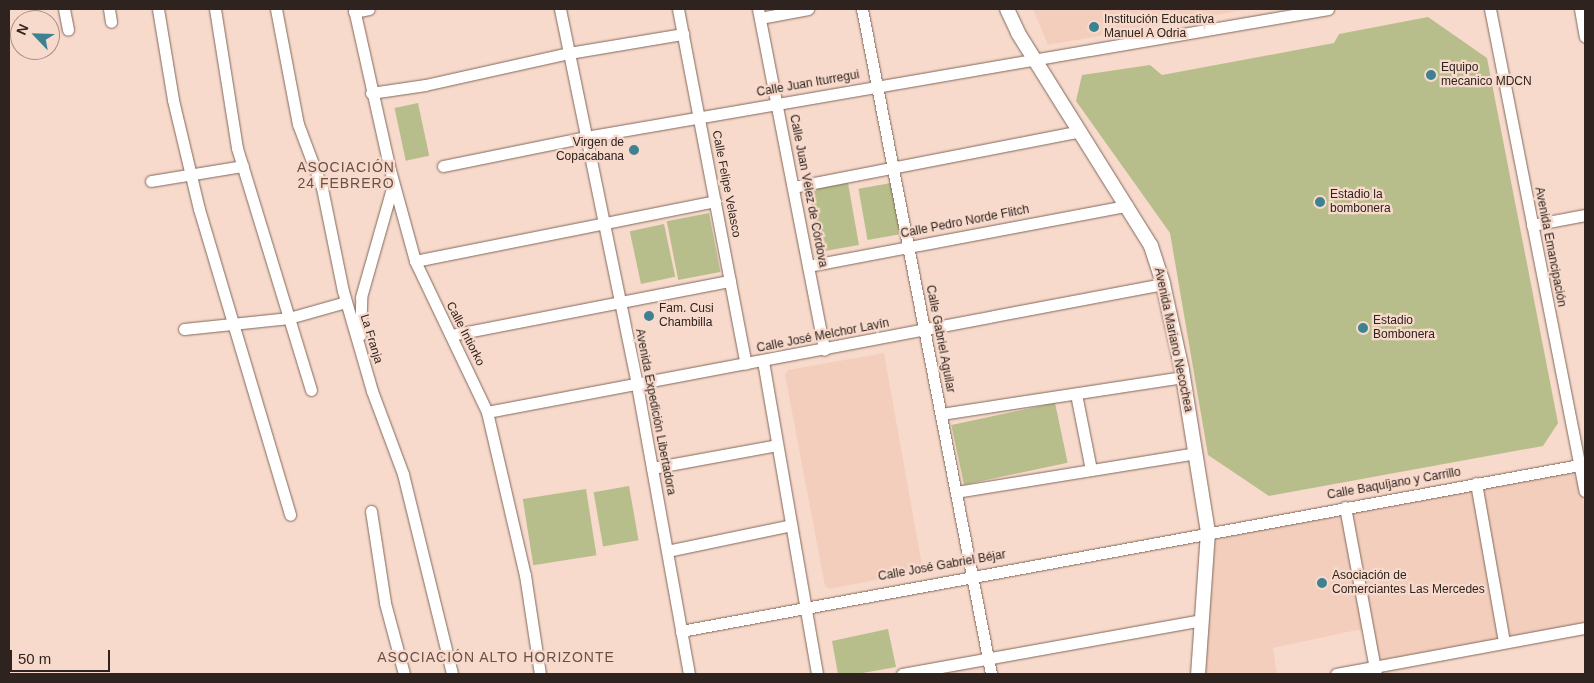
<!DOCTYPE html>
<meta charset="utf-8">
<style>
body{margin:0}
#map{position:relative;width:1594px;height:683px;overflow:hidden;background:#f7dacc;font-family:Arial,sans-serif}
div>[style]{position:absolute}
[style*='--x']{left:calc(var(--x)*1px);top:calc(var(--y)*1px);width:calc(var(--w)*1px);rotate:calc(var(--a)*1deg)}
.built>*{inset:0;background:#f3cebd}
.green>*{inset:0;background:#b8be8b;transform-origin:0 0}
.roads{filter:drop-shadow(0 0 1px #81685b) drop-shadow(0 0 1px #81685b)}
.minor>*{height:11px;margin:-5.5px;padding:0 5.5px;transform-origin:5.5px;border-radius:5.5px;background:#fff}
.tertiary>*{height:14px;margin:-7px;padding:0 7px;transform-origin:7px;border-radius:7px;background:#fff}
.dots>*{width:14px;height:14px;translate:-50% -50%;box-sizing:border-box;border:2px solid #f7dacc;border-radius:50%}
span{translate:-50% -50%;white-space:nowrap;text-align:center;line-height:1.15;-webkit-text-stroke:4.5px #f7dacc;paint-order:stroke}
.poi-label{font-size:12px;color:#2e231e}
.left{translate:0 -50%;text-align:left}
.right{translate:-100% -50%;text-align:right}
.street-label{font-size:12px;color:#2e231e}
.neighbourhood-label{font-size:14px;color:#695045;letter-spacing:1px}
.frame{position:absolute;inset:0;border:10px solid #2e231e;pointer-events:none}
.north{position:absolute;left:10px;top:10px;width:50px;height:50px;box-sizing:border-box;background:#f7dacc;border:1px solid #a79186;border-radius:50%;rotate:294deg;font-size:14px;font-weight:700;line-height:20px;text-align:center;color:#2e231e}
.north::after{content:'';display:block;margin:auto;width:18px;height:22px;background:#3e8291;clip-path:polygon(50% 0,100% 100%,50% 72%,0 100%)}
.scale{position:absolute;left:10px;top:650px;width:100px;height:22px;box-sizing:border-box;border:2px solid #2e231e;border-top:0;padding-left:6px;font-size:15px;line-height:18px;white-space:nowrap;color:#2e231e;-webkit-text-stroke:4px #f7dacc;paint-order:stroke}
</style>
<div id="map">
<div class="built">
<i style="clip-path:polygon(1033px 9px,1249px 9px,1048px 45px)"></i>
<i style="clip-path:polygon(884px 353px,923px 571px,829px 589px,825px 586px,785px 375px,788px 370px)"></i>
<i style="clip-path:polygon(1579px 472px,1585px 511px,1585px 625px,1379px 661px,1373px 632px,1357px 630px,1273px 648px,1277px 674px,1202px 674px,1213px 540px,1398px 501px)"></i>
</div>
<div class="green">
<i style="clip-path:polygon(1428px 17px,1487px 58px,1558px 423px,1543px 446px,1269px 496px,1208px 455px,1170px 233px,1076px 101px,1082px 75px,1150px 65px,1162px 75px,1334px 43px,1339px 34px)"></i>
<i style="left:418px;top:103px;width:54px;height:24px;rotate:78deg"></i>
<i style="left:848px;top:183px;width:63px;height:40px;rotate:80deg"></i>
<i style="left:891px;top:183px;width:52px;height:33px;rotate:80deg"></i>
<i style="left:709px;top:213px;width:60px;height:43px;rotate:79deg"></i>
<i style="left:664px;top:224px;width:54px;height:35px;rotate:78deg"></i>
<i style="left:1055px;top:403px;width:61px;height:106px;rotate:78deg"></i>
<i style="left:629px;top:486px;width:55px;height:36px;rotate:80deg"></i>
<i style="left:586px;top:489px;width:67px;height:64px;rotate:81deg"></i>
<i style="clip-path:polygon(888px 629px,896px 667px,857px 674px,838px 674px,832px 641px)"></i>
</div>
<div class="roads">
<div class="minor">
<i style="--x:64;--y:9;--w:21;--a:79"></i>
<i style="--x:109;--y:9;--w:13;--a:81"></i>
<i style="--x:158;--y:9;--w:92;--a:80.6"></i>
<i style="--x:173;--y:100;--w:112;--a:76.6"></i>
<i style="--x:199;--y:209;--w:319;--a:73.4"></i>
<i style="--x:215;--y:9;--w:141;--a:81"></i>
<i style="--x:237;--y:148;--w:253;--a:73"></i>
<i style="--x:276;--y:9;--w:117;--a:79.2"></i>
<i style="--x:298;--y:124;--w:68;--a:69.4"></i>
<i style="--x:322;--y:188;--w:105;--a:78.5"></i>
<i style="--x:343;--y:291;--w:104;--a:73.8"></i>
<i style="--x:372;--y:391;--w:89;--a:69.5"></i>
<i style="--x:403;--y:474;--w:206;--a:76.2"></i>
<i style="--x:354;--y:9;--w:165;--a:77.4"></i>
<i style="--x:390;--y:170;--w:94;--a:74.6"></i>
<i style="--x:415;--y:261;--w:167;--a:64.5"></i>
<i style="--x:487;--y:412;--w:167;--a:76.9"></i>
<i style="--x:525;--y:575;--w:100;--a:81.4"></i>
<i style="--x:560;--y:9;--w:384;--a:78.4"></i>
<i style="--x:637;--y:385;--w:294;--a:79.8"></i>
<i style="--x:678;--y:9;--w:361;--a:79.2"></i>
<i style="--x:758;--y:9;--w:347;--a:79"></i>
<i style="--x:862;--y:9;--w:677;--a:79.02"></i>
<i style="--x:1490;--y:9;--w:491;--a:78.9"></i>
<i style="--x:1580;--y:9;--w:28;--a:80"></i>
<i style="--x:354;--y:12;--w:15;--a:-11"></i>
<i style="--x:760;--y:18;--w:49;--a:-10.6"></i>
<i style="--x:371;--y:93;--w:55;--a:-8.4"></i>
<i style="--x:425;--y:85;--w:148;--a:-12.5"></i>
<i style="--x:569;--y:53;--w:116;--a:-9.5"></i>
<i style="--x:443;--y:166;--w:146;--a:-11.5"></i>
<i style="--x:586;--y:137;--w:753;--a:-9.79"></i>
<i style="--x:151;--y:181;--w:93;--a:-9.3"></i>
<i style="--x:793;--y:187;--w:292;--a:-11"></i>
<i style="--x:1532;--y:225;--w:54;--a:-10.7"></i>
<i style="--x:415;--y:261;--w:306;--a:-11.3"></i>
<i style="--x:808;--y:266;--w:325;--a:-10.7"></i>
<i style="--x:184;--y:329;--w:106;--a:-6"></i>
<i style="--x:289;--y:318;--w:59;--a:-15.7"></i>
<i style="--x:360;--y:335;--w:38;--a:-88"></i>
<i style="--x:361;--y:297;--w:116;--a:-74.1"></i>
<i style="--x:451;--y:335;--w:284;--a:-11"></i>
<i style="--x:763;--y:361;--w:318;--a:80.2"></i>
<i style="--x:1076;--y:394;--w:77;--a:78.8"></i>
<i style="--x:487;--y:412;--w:688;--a:-10.72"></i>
<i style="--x:941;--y:414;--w:245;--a:-8.7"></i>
<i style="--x:652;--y:468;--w:127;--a:-10.4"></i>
<i style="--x:1476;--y:483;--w:161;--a:80"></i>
<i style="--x:956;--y:492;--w:243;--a:-9.2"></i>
<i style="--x:1345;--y:507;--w:170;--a:79.5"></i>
<i style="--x:371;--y:511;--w:93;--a:81.3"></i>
<i style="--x:385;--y:603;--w:73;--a:75"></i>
<i style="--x:667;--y:551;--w:127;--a:-11.8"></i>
<i style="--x:681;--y:631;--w:919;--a:-10.47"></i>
<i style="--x:902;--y:674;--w:305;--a:-10.2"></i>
<i style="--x:1336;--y:674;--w:253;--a:-10.5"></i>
</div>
<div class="tertiary">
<i style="--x:1007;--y:9;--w:26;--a:65"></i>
<i style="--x:1018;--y:33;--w:251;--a:58"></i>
<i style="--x:1151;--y:246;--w:40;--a:72"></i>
<i style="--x:1163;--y:284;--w:88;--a:77.5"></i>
<i style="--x:1182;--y:370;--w:164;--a:80.9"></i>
<i style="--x:1208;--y:532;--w:142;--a:94"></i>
</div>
</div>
<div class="dots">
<i style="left:1094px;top:27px;background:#3e8291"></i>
<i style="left:1431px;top:75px;background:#3e8291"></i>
<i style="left:634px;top:150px;background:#3e8291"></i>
<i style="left:1320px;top:202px;background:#3e8291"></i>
<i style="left:649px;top:316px;background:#3e8291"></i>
<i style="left:1363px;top:328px;background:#3e8291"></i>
<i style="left:1322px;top:583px;background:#3e8291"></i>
</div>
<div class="poi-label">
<span class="left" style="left:1104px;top:27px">Institución Educativa<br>Manuel A Odria</span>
<span class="left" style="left:1441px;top:75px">Equipo<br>mecanico MDCN</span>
<span class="right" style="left:624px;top:150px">Virgen de<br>Copacabana</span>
<span class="left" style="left:1330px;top:202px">Estadio la<br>bombonera</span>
<span class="left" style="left:659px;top:316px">Fam. Cusi<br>Chambilla</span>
<span class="left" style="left:1373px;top:328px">Estadio<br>Bombonera</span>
<span class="left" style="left:1332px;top:583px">Asociación de<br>Comerciantes Las Mercedes</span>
</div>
<div class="street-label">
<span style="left:808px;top:84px;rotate:-10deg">Calle Juan Iturregui</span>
<span style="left:726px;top:184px;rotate:79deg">Calle Felipe Velasco</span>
<span style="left:808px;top:191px;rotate:79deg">Calle Juan Vélez de Córdova</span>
<span style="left:965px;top:222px;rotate:-11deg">Calle Pedro Norde Flitch</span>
<span style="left:1550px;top:247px;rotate:79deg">Avenida Emancipación</span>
<span style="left:465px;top:334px;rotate:63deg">Calle Intiorko</span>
<span style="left:823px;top:336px;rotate:-11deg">Calle José Melchor Lavín</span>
<span style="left:371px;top:339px;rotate:73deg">La Franja</span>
<span style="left:940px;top:339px;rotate:79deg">Calle Gabriel Aguilar</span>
<span style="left:1173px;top:340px;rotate:78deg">Avenida Mariano Necochea</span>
<span style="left:655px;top:412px;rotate:79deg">Avenida Expedición Libertadora</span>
<span style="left:1394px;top:484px;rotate:-10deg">Calle Baquíjano y Carrillo</span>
<span style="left:942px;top:566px;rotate:-10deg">Calle José Gabriel Béjar</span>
</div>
<div class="neighbourhood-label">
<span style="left:346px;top:175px">ASOCIACIÓN<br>24 FEBRERO</span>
<span style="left:496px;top:657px">ASOCIACIÓN ALTO HORIZONTE</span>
</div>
<div class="frame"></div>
<div class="north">N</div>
<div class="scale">50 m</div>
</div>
